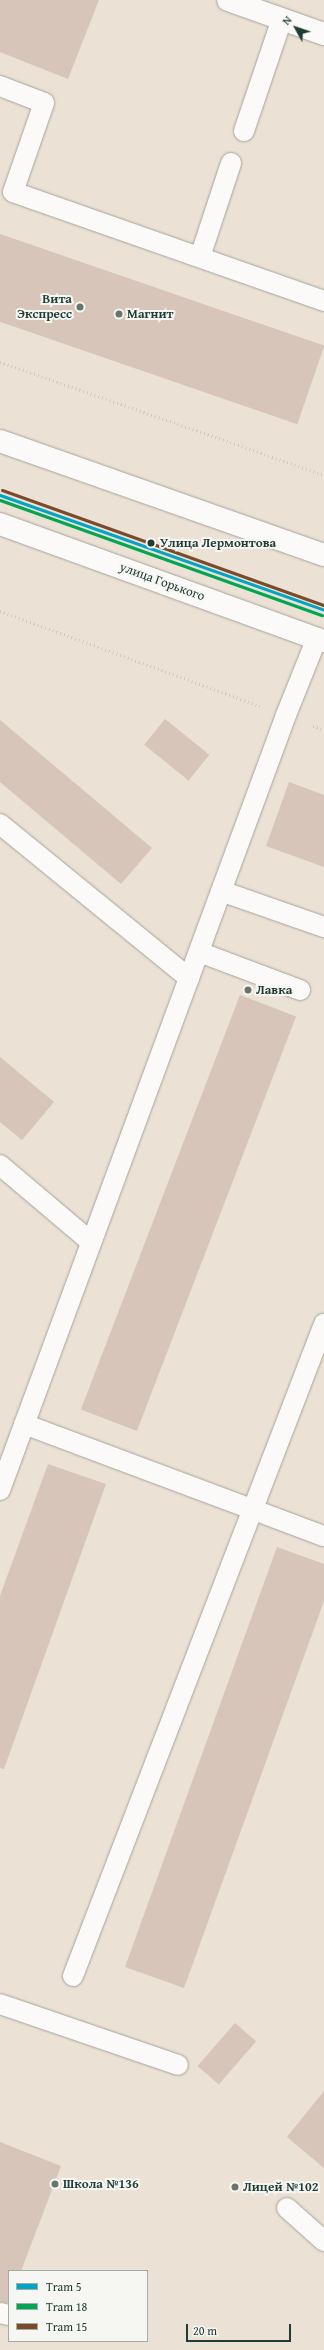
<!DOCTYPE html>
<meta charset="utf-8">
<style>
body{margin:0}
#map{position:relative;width:324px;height:2350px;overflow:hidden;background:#ebe1d4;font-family:"Gentium Book Plus",serif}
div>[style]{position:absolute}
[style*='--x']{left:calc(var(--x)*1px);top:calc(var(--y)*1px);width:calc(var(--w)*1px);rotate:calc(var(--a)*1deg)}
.building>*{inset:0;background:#d6c5b8;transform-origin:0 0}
.path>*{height:2.5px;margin-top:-1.25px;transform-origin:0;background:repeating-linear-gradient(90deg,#cbcbc7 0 1px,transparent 0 4px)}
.roads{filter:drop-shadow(0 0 1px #a6a49c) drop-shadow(0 0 1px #a6a49c)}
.lane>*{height:20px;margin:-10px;padding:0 10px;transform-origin:10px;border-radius:10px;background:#fcfaf9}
.street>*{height:22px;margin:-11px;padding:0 11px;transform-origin:11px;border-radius:11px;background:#fcfaf9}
.secondary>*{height:22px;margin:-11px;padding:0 11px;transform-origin:11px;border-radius:11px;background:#fcfaf9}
.tram-1>*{height:3px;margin:-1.5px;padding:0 1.5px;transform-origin:1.5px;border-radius:1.5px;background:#02a4c6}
.tram-2>*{height:3px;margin:-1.5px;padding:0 1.5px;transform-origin:1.5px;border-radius:1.5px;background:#00a651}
.tram-3>*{height:3px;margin:-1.5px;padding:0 1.5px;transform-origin:1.5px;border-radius:1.5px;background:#7a4b2a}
.dots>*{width:11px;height:11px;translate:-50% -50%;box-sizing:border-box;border:2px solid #f6f6f2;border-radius:50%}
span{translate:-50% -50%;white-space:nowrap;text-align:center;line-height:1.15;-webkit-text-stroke:4px #f6f6f2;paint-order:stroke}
.poi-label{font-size:13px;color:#1f3d34;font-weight:700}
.right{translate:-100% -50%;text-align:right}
.left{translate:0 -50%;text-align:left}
.stop-label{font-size:13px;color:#1f3d34;font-weight:700}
.street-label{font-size:13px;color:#1f3d34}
.legend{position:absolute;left:8px;top:2270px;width:140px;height:72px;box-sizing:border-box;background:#f6f6f2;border:1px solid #a0aca6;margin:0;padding:5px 7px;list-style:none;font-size:12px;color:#1f3d34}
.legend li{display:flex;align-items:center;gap:8px;height:20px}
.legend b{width:20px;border:1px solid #a0aca6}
.north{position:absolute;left:276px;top:8px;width:40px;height:40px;-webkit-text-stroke:3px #f6f6f2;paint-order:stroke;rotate:310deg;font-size:11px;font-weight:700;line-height:16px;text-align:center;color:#1f3d34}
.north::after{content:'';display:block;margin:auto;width:14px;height:18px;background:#1f3d34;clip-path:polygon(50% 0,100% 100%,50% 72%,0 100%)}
.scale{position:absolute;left:186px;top:2324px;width:105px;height:18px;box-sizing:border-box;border:2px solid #1f3d34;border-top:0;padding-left:5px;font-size:12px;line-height:14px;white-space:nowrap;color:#1f3d34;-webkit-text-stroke:3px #f6f6f2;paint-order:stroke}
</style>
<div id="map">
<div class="building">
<i style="clip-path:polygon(0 0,99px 0,68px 79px,0 52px)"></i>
<i style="left:0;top:234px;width:343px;height:83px;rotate:19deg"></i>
<i style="left:165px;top:719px;width:57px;height:33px;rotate:39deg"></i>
<i style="clip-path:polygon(0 720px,152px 848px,121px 884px,0 782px)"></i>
<i style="clip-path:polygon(289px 782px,324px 795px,324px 867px,266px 846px)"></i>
<i style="left:240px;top:995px;width:60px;height:444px;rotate:21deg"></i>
<i style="clip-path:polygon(0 1057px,54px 1102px,22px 1140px,0 1122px)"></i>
<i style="clip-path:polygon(48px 1464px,106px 1484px,4px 1769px,0 1768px,0 1596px)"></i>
<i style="clip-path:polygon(277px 1547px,324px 1564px,324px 1601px,184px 1988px,125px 1967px)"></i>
<i style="left:235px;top:2023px;width:28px;height:57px;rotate:41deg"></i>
<i style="clip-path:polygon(324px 2091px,324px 2168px,287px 2137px)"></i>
<i style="clip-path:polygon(0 2142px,61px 2166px,21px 2271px,9px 2271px,9px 2303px,0 2302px)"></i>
</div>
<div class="path">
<i style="--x:0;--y:362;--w:343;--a:19.2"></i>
<i style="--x:0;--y:611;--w:277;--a:20.1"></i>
<i style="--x:313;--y:726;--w:12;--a:20"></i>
</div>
<div class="roads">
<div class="lane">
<i style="--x:0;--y:86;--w:47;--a:21.1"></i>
<i style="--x:44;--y:103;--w:94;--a:109.2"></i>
<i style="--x:13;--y:192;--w:330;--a:19.3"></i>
<i style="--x:244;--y:131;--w:118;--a:-71.3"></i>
<i style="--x:200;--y:257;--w:99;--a:-71.7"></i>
<i style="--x:0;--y:824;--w:244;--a:39.2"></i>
<i style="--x:221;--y:891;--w:109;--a:19.3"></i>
<i style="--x:199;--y:952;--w:108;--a:20.6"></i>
<i style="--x:0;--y:1165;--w:119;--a:40.2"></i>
<i style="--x:24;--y:1424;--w:320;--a:20.5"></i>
<i style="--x:0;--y:1490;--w:826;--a:-69.74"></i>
<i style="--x:286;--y:715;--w:83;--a:-68.1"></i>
<i style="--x:73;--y:1976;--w:699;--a:-68.94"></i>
<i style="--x:0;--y:2004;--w:188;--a:18.9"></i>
<i style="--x:287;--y:2208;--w:50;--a:41.7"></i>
<i style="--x:0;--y:2313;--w:9;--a:13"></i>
</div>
<div class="street">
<i style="--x:228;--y:0;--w:102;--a:19.5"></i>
</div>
<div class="secondary">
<i style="--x:0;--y:441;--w:343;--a:19.4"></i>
<i style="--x:0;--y:524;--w:344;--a:19.9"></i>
</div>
</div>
<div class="tram-1">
<i style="--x:0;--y:495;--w:344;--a:19.5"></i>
</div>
<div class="tram-2">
<i style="--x:0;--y:500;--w:342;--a:19.7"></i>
</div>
<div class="tram-3">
<i style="--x:2;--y:490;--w:342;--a:19.7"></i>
</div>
<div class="dots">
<i style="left:80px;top:307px;background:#66766c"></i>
<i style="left:119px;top:314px;background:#66766c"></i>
<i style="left:151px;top:543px;background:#1f3d34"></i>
<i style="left:248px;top:990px;background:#66766c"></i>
<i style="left:55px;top:2184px;background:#66766c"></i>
<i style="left:235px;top:2187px;background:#66766c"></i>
</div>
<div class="poi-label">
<span class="right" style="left:72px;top:307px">Вита<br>Экспресс</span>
<span class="left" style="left:127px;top:314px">Магнит</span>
<span class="left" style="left:256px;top:990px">Лавка</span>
<span class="left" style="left:63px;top:2184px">Школа №136</span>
<span class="left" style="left:243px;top:2187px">Лицей №102</span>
</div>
<div class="stop-label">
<span class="left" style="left:160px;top:543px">Улица Лермонтова</span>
</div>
<div class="street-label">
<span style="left:162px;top:582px;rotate:20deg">улица Горького</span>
</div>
<ul class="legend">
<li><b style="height:5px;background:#02a4c6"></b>Tram 5</li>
<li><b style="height:5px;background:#00a651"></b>Tram 18</li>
<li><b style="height:5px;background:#7a4b2a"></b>Tram 15</li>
</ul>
<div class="north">N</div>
<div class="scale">20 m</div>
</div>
